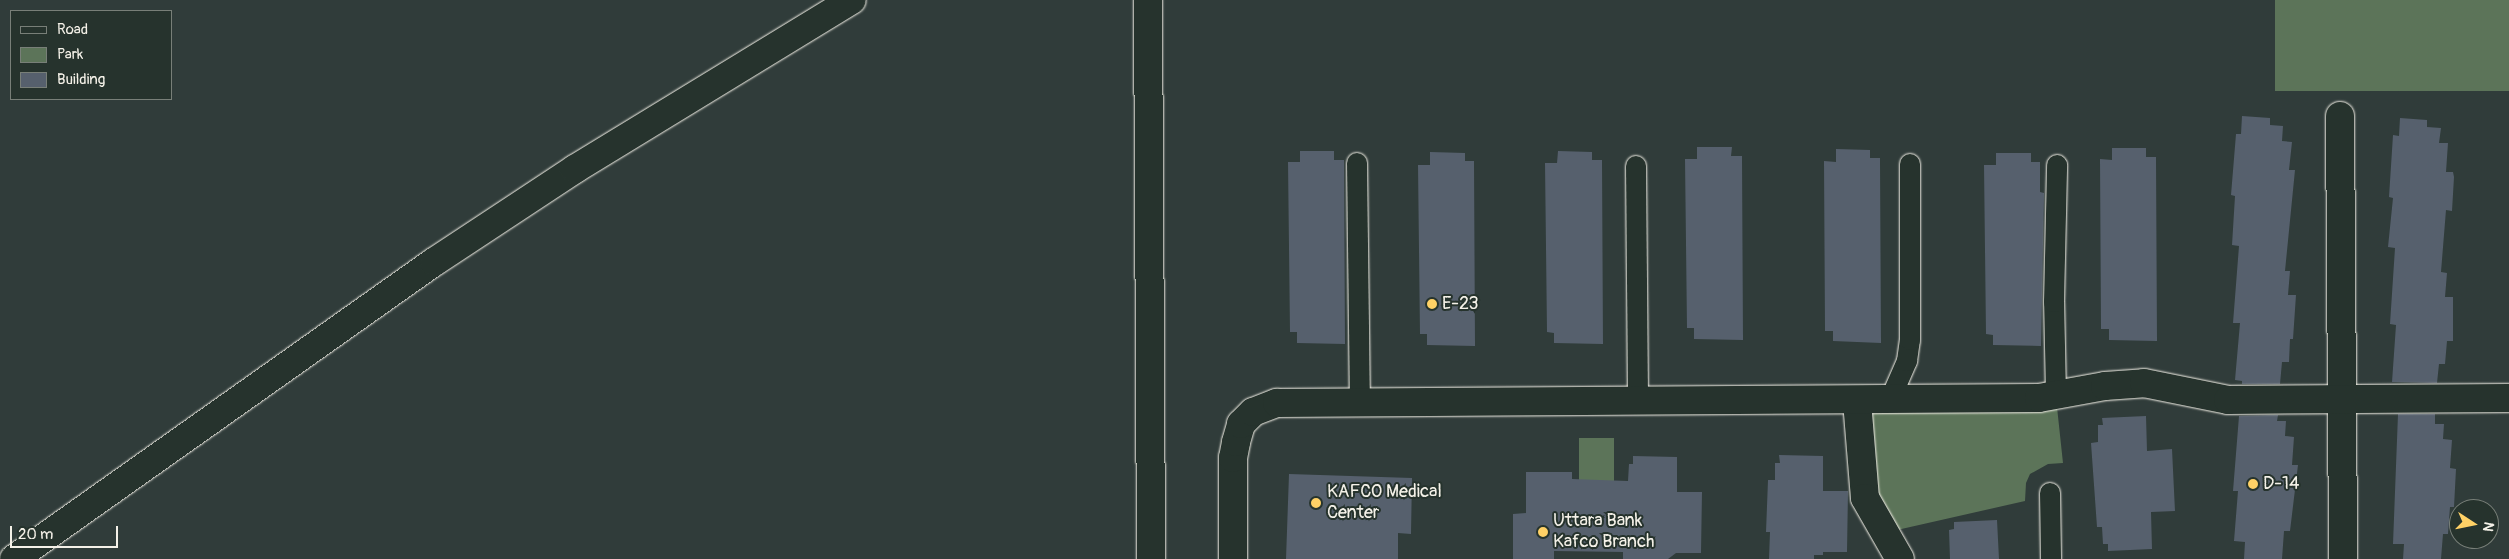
<!DOCTYPE html>
<style>
body{margin:0}
#map{position:relative;width:2509px;height:559px;overflow:hidden;background:#303c3a;font-family:Pangolin,sans-serif}
div>[style]{position:absolute}
[style*='--x']{left:calc(var(--x)*1px);top:calc(var(--y)*1px);width:calc(var(--w)*1px);rotate:calc(var(--a)*1deg)}
.green>*{inset:0;background:#5c7459;transform-origin:0 0}
.building>*{inset:0;background:#56606d}
.roads{filter:drop-shadow(0 0 1px #f4f1e8) drop-shadow(0 0 1px #f4f1e8)}
.lane>*{height:20px;margin:-10px;padding:0 10px;transform-origin:10px;border-radius:10px;background:#26332d}
.street>*{height:28px;margin:-14px;padding:0 14px;transform-origin:14px;border-radius:14px;background:#26332d}
.secondary>*{height:28px;margin:-14px;padding:0 14px;transform-origin:14px;border-radius:14px;background:#26332d}
.dots>*{width:14px;height:14px;translate:-50% -50%;box-sizing:border-box;border:2px solid #26332d;border-radius:50%}
span{translate:-50% -50%;white-space:nowrap;text-align:center;line-height:1.15;-webkit-text-stroke:4px #26332d;paint-order:stroke}
.poi-label{font-size:18px;color:#f4f1e8}
.left{translate:0 -50%;text-align:left}
.legend{position:absolute;left:10px;top:10px;width:162px;height:90px;box-sizing:border-box;background:#26332d;border:1px solid #787f78;margin:0;padding:6px 9px;list-style:none;font-size:15px;color:#f4f1e8}
.legend li{display:flex;align-items:center;gap:10px;height:25px}
.legend b{width:25px;border:1px solid #787f78}
.north{position:absolute;left:2449px;top:499px;width:50px;height:50px;box-sizing:border-box;background:#26332d;border:1px solid #787f78;border-radius:50%;rotate:101deg;font-size:14px;font-weight:700;line-height:20px;text-align:center;color:#f4f1e8}
.north::after{content:'';display:block;margin:auto;width:18px;height:22px;background:#ffd166;clip-path:polygon(50% 0,100% 100%,50% 72%,0 100%)}
.scale{position:absolute;left:10px;top:526px;width:108px;height:22px;box-sizing:border-box;border:2px solid #f4f1e8;border-top:0;padding-left:6px;font-size:15px;line-height:18px;white-space:nowrap;color:#f4f1e8;-webkit-text-stroke:4px #26332d;paint-order:stroke}
</style>
<div id="map">
<div class="green">
<i style="left:2275px;top:0;width:234px;height:91px"></i>
<i style="clip-path:polygon(2057px 407px,2063px 463px,2048px 464px,2030px 474px,2026px 483px,2025px 501px,1897px 530px,1877px 496px,1869px 412px)"></i>
<i style="left:1614px;top:438px;width:71px;height:35px;rotate:90deg"></i>
</div>
<div class="building">
<i style="clip-path:polygon(2242px 116px,2270px 118px,2270px 125px,2283px 126px,2282px 141px,2292px 142px,2289px 170px,2295px 170px,2285px 271px,2290px 271px,2288px 295px,2296px 295px,2293px 339px,2290px 339px,2289px 362px,2282px 362px,2280px 384px,2242px 384px,2242px 381px,2235px 380px,2240px 323px,2233px 323px,2239px 246px,2232px 245px,2235px 196px,2231px 195px,2236px 134px,2241px 134px)"></i>
<i style="clip-path:polygon(2400px 118px,2427px 120px,2427px 127px,2441px 128px,2439px 143px,2448px 143px,2446px 172px,2453px 172px,2454px 177px,2452px 211px,2446px 210px,2441px 272px,2447px 273px,2445px 297px,2453px 297px,2453px 341px,2447px 341px,2445px 364px,2439px 364px,2437px 383px,2392px 382px,2396px 325px,2390px 324px,2395px 248px,2388px 247px,2393px 198px,2389px 197px,2393px 135px,2399px 136px)"></i>
<i style="clip-path:polygon(1697px 147px,1732px 147px,1731px 156px,1742px 156px,1743px 340px,1694px 339px,1694px 328px,1687px 328px,1685px 159px,1697px 159px)"></i>
<i style="clip-path:polygon(2112px 148px,2146px 148px,2146px 157px,2156px 157px,2157px 341px,2109px 340px,2109px 329px,2101px 329px,2100px 159px,2112px 160px)"></i>
<i style="clip-path:polygon(1836px 149px,1870px 150px,1870px 158px,1880px 158px,1881px 343px,1833px 341px,1833px 331px,1825px 331px,1824px 161px,1836px 162px)"></i>
<i style="clip-path:polygon(1300px 151px,1334px 151px,1334px 160px,1344px 160px,1345px 344px,1297px 343px,1297px 332px,1290px 332px,1288px 162px,1300px 162px)"></i>
<i style="clip-path:polygon(1558px 151px,1592px 152px,1592px 160px,1602px 160px,1603px 344px,1554px 343px,1554px 333px,1547px 332px,1545px 163px,1557px 163px)"></i>
<i style="clip-path:polygon(1430px 152px,1465px 153px,1465px 161px,1474px 161px,1475px 346px,1427px 345px,1427px 334px,1420px 334px,1418px 165px,1430px 165px)"></i>
<i style="clip-path:polygon(1996px 153px,2031px 153px,2031px 162px,2040px 162px,2040px 192px,2044px 193px,2041px 346px,1993px 345px,1993px 335px,1986px 334px,1984px 165px,1996px 165px)"></i>
<i style="clip-path:polygon(2398px 414px,2435px 414px,2435px 424px,2444px 424px,2443px 439px,2452px 440px,2450px 468px,2456px 469px,2454px 507px,2450px 507px,2448px 534px,2443px 534px,2441px 559px,2403px 559px,2404px 544px,2393px 544px)"></i>
<i style="clip-path:polygon(2278px 415px,2277px 421px,2286px 421px,2285px 436px,2294px 437px,2292px 465px,2298px 465px,2290px 531px,2284px 531px,2282px 559px,2244px 559px,2245px 542px,2234px 541px,2238px 491px,2233px 491px,2239px 416px)"></i>
<i style="clip-path:polygon(2146px 416px,2147px 451px,2172px 449px,2175px 511px,2151px 512px,2152px 549px,2108px 551px,2108px 544px,2103px 544px,2102px 527px,2097px 527px,2091px 443px,2098px 442px,2098px 425px,2103px 425px,2102px 418px)"></i>
<i style="clip-path:polygon(1779px 455px,1823px 456px,1823px 491px,1848px 491px,1847px 552px,1823px 552px,1823px 555px,1814px 555px,1814px 559px,1769px 559px,1770px 532px,1766px 532px,1768px 480px,1775px 480px,1775px 463px,1780px 463px)"></i>
<i style="clip-path:polygon(1633px 456px,1677px 457px,1677px 492px,1702px 492px,1701px 553px,1676px 553px,1668px 559px,1623px 559px,1623px 552px,1554px 551px,1554px 559px,1513px 559px,1513px 514px,1526px 513px,1526px 472px,1572px 472px,1572px 479px,1628px 481px,1629px 464px,1633px 464px)"></i>
<i style="clip-path:polygon(1289px 474px,1412px 478px,1411px 534px,1398px 533px,1398px 559px,1286px 559px)"></i>
<i style="clip-path:polygon(1997px 520px,1999px 559px,1950px 559px,1949px 530px,1954px 529px,1954px 522px)"></i>
</div>
<div class="roads">
<div class="lane">
<i style="--x:1357;--y:163;--w:240;--a:89.3"></i>
<i style="--x:1636;--y:166;--w:235;--a:89.5"></i>
<i style="--x:2056;--y:394;--w:92;--a:-91.2"></i>
<i style="--x:2054;--y:302;--w:137;--a:-88.7"></i>
<i style="--x:1890;--y:400;--w:43;--a:-66.4"></i>
<i style="--x:1907;--y:361;--w:21;--a:-82"></i>
<i style="--x:1910;--y:340;--w:176;--a:-90"></i>
<i style="--x:2050;--y:493;--w:66;--a:89.1"></i>
</div>
<div class="street">
<i style="--x:2340;--y:116;--w:443;--a:89.6"></i>
<i style="--x:1857;--y:401;--w:97;--a:85.3"></i>
<i style="--x:1865;--y:498;--w:70;--a:60.2"></i>
<i style="--x:14;--y:559;--w:514;--a:-35.27"></i>
<i style="--x:434;--y:262;--w:169;--a:-33.4"></i>
<i style="--x:575;--y:169;--w:324;--a:-31.4"></i>
<i style="--x:1233;--y:559;--w:101;--a:-90"></i>
<i style="--x:1233;--y:458;--w:16;--a:-79"></i>
<i style="--x:1236;--y:442;--w:19;--a:-74"></i>
<i style="--x:1241;--y:424;--w:17;--a:-45"></i>
<i style="--x:1253;--y:412;--w:26;--a:-21"></i>
<i style="--x:1277;--y:403;--w:762;--a:-0.38"></i>
<i style="--x:2039;--y:398;--w:67;--a:-10.3"></i>
<i style="--x:2105;--y:386;--w:39;--a:-4"></i>
<i style="--x:2144;--y:383;--w:86;--a:11.4"></i>
<i style="--x:2228;--y:400;--w:281;--a:-0.4"></i>
</div>
<div class="secondary">
<i style="--x:1148;--y:0;--w:559;--a:89.69"></i>
</div>
</div>
<div class="dots">
<i style="left:1432px;top:304px;background:#ffd166"></i>
<i style="left:2253px;top:484px;background:#ffd166"></i>
<i style="left:1316px;top:503px;background:#ffd166"></i>
<i style="left:1543px;top:532px;background:#ffd166"></i>
</div>
<div class="poi-label">
<span class="left" style="left:1442px;top:304px">E-23</span>
<span class="left" style="left:2263px;top:484px">D-14</span>
<span class="left" style="left:1327px;top:503px">KAFCO Medical<br>Center</span>
<span class="left" style="left:1553px;top:532px">Uttara Bank<br>Kafco Branch</span>
</div>
<ul class="legend">
<li><b style="height:6px;background:#26332d"></b>Road</li>
<li><b style="height:14px;background:#5c7459"></b>Park</li>
<li><b style="height:14px;background:#56606d"></b>Building</li>
</ul>
<div class="north">N</div>
<div class="scale">20 m</div>
</div>
